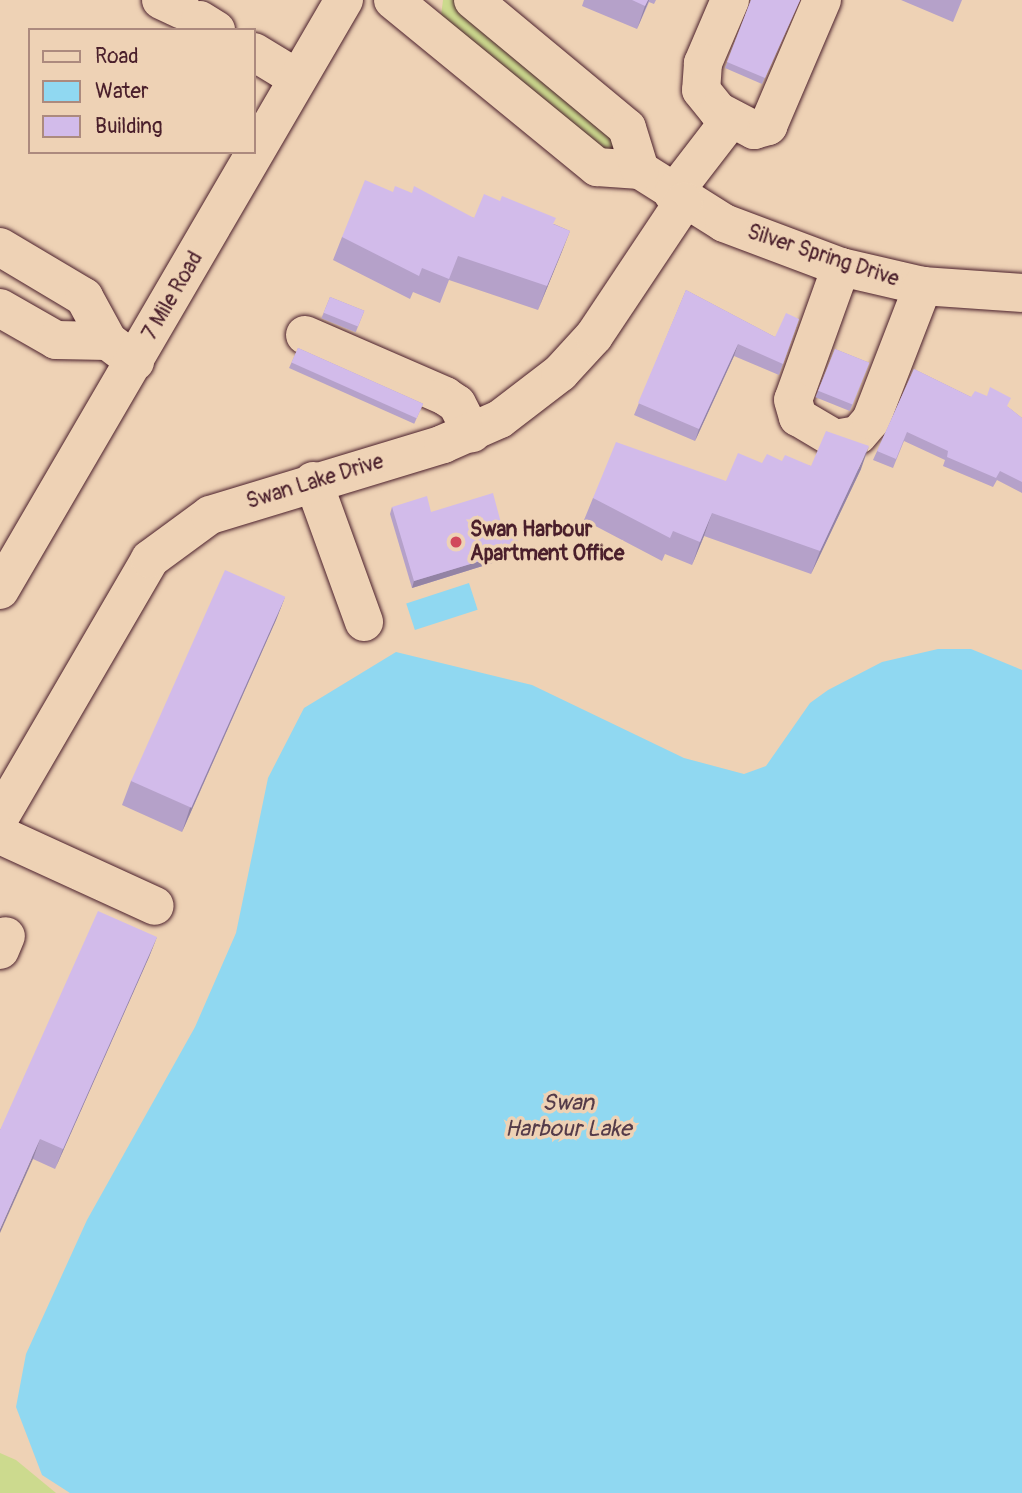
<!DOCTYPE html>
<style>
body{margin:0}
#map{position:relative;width:1022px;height:1493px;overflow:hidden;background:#eed2b5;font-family:Pangolin,sans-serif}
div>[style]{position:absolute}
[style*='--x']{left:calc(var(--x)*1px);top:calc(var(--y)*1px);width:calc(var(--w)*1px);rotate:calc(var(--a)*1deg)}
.green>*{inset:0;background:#ccda8e}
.water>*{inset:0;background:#90d8f1;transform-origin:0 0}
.roads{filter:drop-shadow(0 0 2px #4a1f2b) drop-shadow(0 0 2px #4a1f2b)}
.minor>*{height:38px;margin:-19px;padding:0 19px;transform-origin:19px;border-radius:19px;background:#eed2b5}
.wall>*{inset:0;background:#b5a1c9;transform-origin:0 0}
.shaded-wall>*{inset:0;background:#9383a4}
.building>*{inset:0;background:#d2bbea;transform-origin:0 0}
.dots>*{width:19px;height:19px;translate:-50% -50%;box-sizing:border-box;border:4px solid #eed2b5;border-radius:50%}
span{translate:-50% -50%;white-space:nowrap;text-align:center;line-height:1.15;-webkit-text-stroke:7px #eed2b5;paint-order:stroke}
.street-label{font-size:21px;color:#4a1f2b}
.poi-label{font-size:21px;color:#4a1f2b;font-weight:700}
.left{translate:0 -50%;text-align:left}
.water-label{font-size:23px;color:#543b49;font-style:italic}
.legend{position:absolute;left:28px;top:28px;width:228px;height:126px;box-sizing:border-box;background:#eed2b5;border:2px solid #ac8a7e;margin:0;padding:9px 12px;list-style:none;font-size:21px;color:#4a1f2b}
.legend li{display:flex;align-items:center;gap:14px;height:35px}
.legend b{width:35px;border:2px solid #ac8a7e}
</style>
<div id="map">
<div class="green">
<i style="clip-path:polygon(443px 0,458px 0,620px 143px,610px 154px,441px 16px)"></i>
<i style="clip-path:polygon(0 1453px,16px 1460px,56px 1493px,0 1493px)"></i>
</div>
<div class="water">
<i style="left:469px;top:583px;width:28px;height:66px;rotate:72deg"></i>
<i style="clip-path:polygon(938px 649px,971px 649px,1022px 670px,1022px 1493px,70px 1493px,42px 1475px,16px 1407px,26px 1354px,87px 1220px,195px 1027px,236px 933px,268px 778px,304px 708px,396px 652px,532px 685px,684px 758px,744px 774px,766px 766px,810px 703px,828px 690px,882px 662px)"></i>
</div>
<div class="roads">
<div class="minor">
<i style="--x:161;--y:0;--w:23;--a:25"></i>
<i style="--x:393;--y:0;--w:264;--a:39.3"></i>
<i style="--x:597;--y:167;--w:43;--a:4"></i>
<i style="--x:640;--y:170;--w:99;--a:32.2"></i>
<i style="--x:724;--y:223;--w:125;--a:20.6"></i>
<i style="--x:841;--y:267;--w:84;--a:13"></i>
<i style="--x:923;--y:286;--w:99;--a:4"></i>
<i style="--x:473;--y:0;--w:200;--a:39.7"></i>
<i style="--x:627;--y:128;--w:44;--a:72.8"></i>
<i style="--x:730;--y:0;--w:69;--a:113.2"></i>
<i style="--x:703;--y:63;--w:27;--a:94"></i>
<i style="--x:701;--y:90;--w:27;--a:51"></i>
<i style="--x:718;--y:111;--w:41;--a:27.8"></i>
<i style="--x:754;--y:130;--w:15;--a:-16"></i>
<i style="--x:768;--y:126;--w:137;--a:-66.8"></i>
<i style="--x:200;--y:20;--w:19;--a:32"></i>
<i style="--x:254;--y:52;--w:50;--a:31.2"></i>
<i style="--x:673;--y:194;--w:93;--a:-52.4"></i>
<i style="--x:0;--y:247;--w:98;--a:30.8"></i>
<i style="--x:84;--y:297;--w:50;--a:61.4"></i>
<i style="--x:108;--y:341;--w:34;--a:37"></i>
<i style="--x:841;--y:267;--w:141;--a:109.8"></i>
<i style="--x:793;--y:400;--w:18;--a:74"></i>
<i style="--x:798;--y:417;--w:43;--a:30.7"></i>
<i style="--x:835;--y:439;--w:23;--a:-10"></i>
<i style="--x:858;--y:435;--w:20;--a:-49"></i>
<i style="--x:871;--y:420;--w:144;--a:-68.8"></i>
<i style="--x:0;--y:308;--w:64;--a:29.7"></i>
<i style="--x:56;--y:340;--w:52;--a:1.1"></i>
<i style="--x:305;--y:335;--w:153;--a:23.5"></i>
<i style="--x:445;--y:396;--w:14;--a:34"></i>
<i style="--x:457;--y:404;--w:33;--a:63"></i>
<i style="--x:313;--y:481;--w:150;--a:70.1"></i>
<i style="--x:0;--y:590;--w:683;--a:-59.76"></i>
<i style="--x:0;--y:817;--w:298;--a:-59.8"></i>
<i style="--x:150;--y:559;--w:74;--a:-36.3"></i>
<i style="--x:210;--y:515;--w:244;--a:-16.9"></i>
<i style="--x:443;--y:444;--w:62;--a:-23.7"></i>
<i style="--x:500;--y:419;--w:76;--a:-37.5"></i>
<i style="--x:560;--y:373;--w:50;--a:-47.4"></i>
<i style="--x:594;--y:336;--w:162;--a:-56.3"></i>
<i style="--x:0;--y:835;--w:170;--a:24.6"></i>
<i style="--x:0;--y:950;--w:15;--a:-67"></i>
</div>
</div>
<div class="wall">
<i style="clip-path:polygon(584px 0,656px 0,654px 4px,649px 2px,637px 29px,582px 6px)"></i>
<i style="clip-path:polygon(751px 0,800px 0,762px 84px,725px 68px)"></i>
<i style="clip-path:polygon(901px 0,962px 0,953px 22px)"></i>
<i style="clip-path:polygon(393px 192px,474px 218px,554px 224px,570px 231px,538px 310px,449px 280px,440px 303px,413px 292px,410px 299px,333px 260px,342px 237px)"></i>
<i style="clip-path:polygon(686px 290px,775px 337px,799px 319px,779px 375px,734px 356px,695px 441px,634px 415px)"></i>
<i style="left:330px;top:297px;width:37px;height:23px;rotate:22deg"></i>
<i style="left:298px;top:348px;width:137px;height:22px;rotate:24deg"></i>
<i style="left:835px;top:349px;width:37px;height:52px;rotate:22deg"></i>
<i style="clip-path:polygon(914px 369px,971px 397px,1008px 407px,1022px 418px,1022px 493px,997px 480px,993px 487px,943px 466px,945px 460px,904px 441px,893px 468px,873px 460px)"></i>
<i style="clip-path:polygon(782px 461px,811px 466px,861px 469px,811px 574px,704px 536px,692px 565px,665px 554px,662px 561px,584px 520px,593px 498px,726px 481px)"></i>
<i style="clip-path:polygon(392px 507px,501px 523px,518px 555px,412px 588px,390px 514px)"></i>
<i style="clip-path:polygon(285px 597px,276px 620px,182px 832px,122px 805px,131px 781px)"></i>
<i style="clip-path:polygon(157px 937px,149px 957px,55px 1169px,33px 1159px,0 1130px)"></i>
</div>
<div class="shaded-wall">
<i style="clip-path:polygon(648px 0,649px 0,637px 29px,645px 6px)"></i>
<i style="clip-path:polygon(570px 231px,561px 254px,538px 310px,547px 286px)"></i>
<i style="clip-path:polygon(738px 344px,734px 356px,695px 441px,699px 429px)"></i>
<i style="clip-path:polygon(869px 446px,861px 469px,811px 574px,820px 551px)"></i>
<i style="clip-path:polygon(712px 513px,704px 536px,692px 565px,700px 542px)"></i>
<i style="clip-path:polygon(520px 549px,518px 555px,412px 588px,414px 581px)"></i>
<i style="clip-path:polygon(285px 597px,276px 620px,182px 832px,190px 808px)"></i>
<i style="clip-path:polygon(157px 937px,149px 957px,55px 1169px,63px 1149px)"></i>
<i style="clip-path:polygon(40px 1139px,33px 1159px,0 1233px,0 1229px)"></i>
</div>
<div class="building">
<i style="clip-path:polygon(632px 0,648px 0,645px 6px)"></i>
<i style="clip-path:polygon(751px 0,800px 0,765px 78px,727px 62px)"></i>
<i style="clip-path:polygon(365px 180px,393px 192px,395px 186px,412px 193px,414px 186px,474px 218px,484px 194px,500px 201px,502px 196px,556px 218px,553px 224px,570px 231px,547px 286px,458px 256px,449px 279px,422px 268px,419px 276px,342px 237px)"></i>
<i style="clip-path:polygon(686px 290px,775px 337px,786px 313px,799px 319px,783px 364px,738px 344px,699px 429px,638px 403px)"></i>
<i style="left:330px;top:297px;width:37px;height:17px;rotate:22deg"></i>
<i style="left:298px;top:348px;width:137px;height:16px;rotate:24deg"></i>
<i style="left:835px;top:349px;width:37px;height:45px;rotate:22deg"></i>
<i style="clip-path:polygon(914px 369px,971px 397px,975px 391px,987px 396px,990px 387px,1011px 398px,1007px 406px,1022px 418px,1022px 482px,1000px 471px,996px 478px,947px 457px,948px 451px,907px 432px,896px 459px,877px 451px)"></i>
<i style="clip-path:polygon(826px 431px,869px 446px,820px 551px,712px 513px,700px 542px,673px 531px,670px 538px,593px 498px,616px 442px,726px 481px,738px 453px,762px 463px,767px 454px,782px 461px,785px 455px,811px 466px)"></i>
<i style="clip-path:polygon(493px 493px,501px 523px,511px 520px,520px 549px,414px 581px,392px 507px,427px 496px,431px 512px)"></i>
<i style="left:225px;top:570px;width:66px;height:231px;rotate:24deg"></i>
<i style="clip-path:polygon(98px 911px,157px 937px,63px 1149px,40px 1139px,0 1229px,0 1130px)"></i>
</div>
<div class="dots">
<i style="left:456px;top:542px;background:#d1495b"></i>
</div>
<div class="street-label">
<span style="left:823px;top:256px;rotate:18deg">Silver Spring Drive</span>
<span style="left:173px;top:296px;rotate:-60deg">7 Mile Road</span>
<span style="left:315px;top:482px;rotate:-17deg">Swan Lake Drive</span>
</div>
<div class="poi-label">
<span class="left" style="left:470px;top:542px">Swan Harbour<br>Apartment Office</span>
</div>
<div class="water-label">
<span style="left:568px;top:1116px">Swan<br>Harbour Lake</span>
</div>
<ul class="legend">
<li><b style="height:9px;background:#eed2b5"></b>Road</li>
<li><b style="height:19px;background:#90d8f1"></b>Water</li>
<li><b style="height:19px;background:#d2bbea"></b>Building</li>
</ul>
</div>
